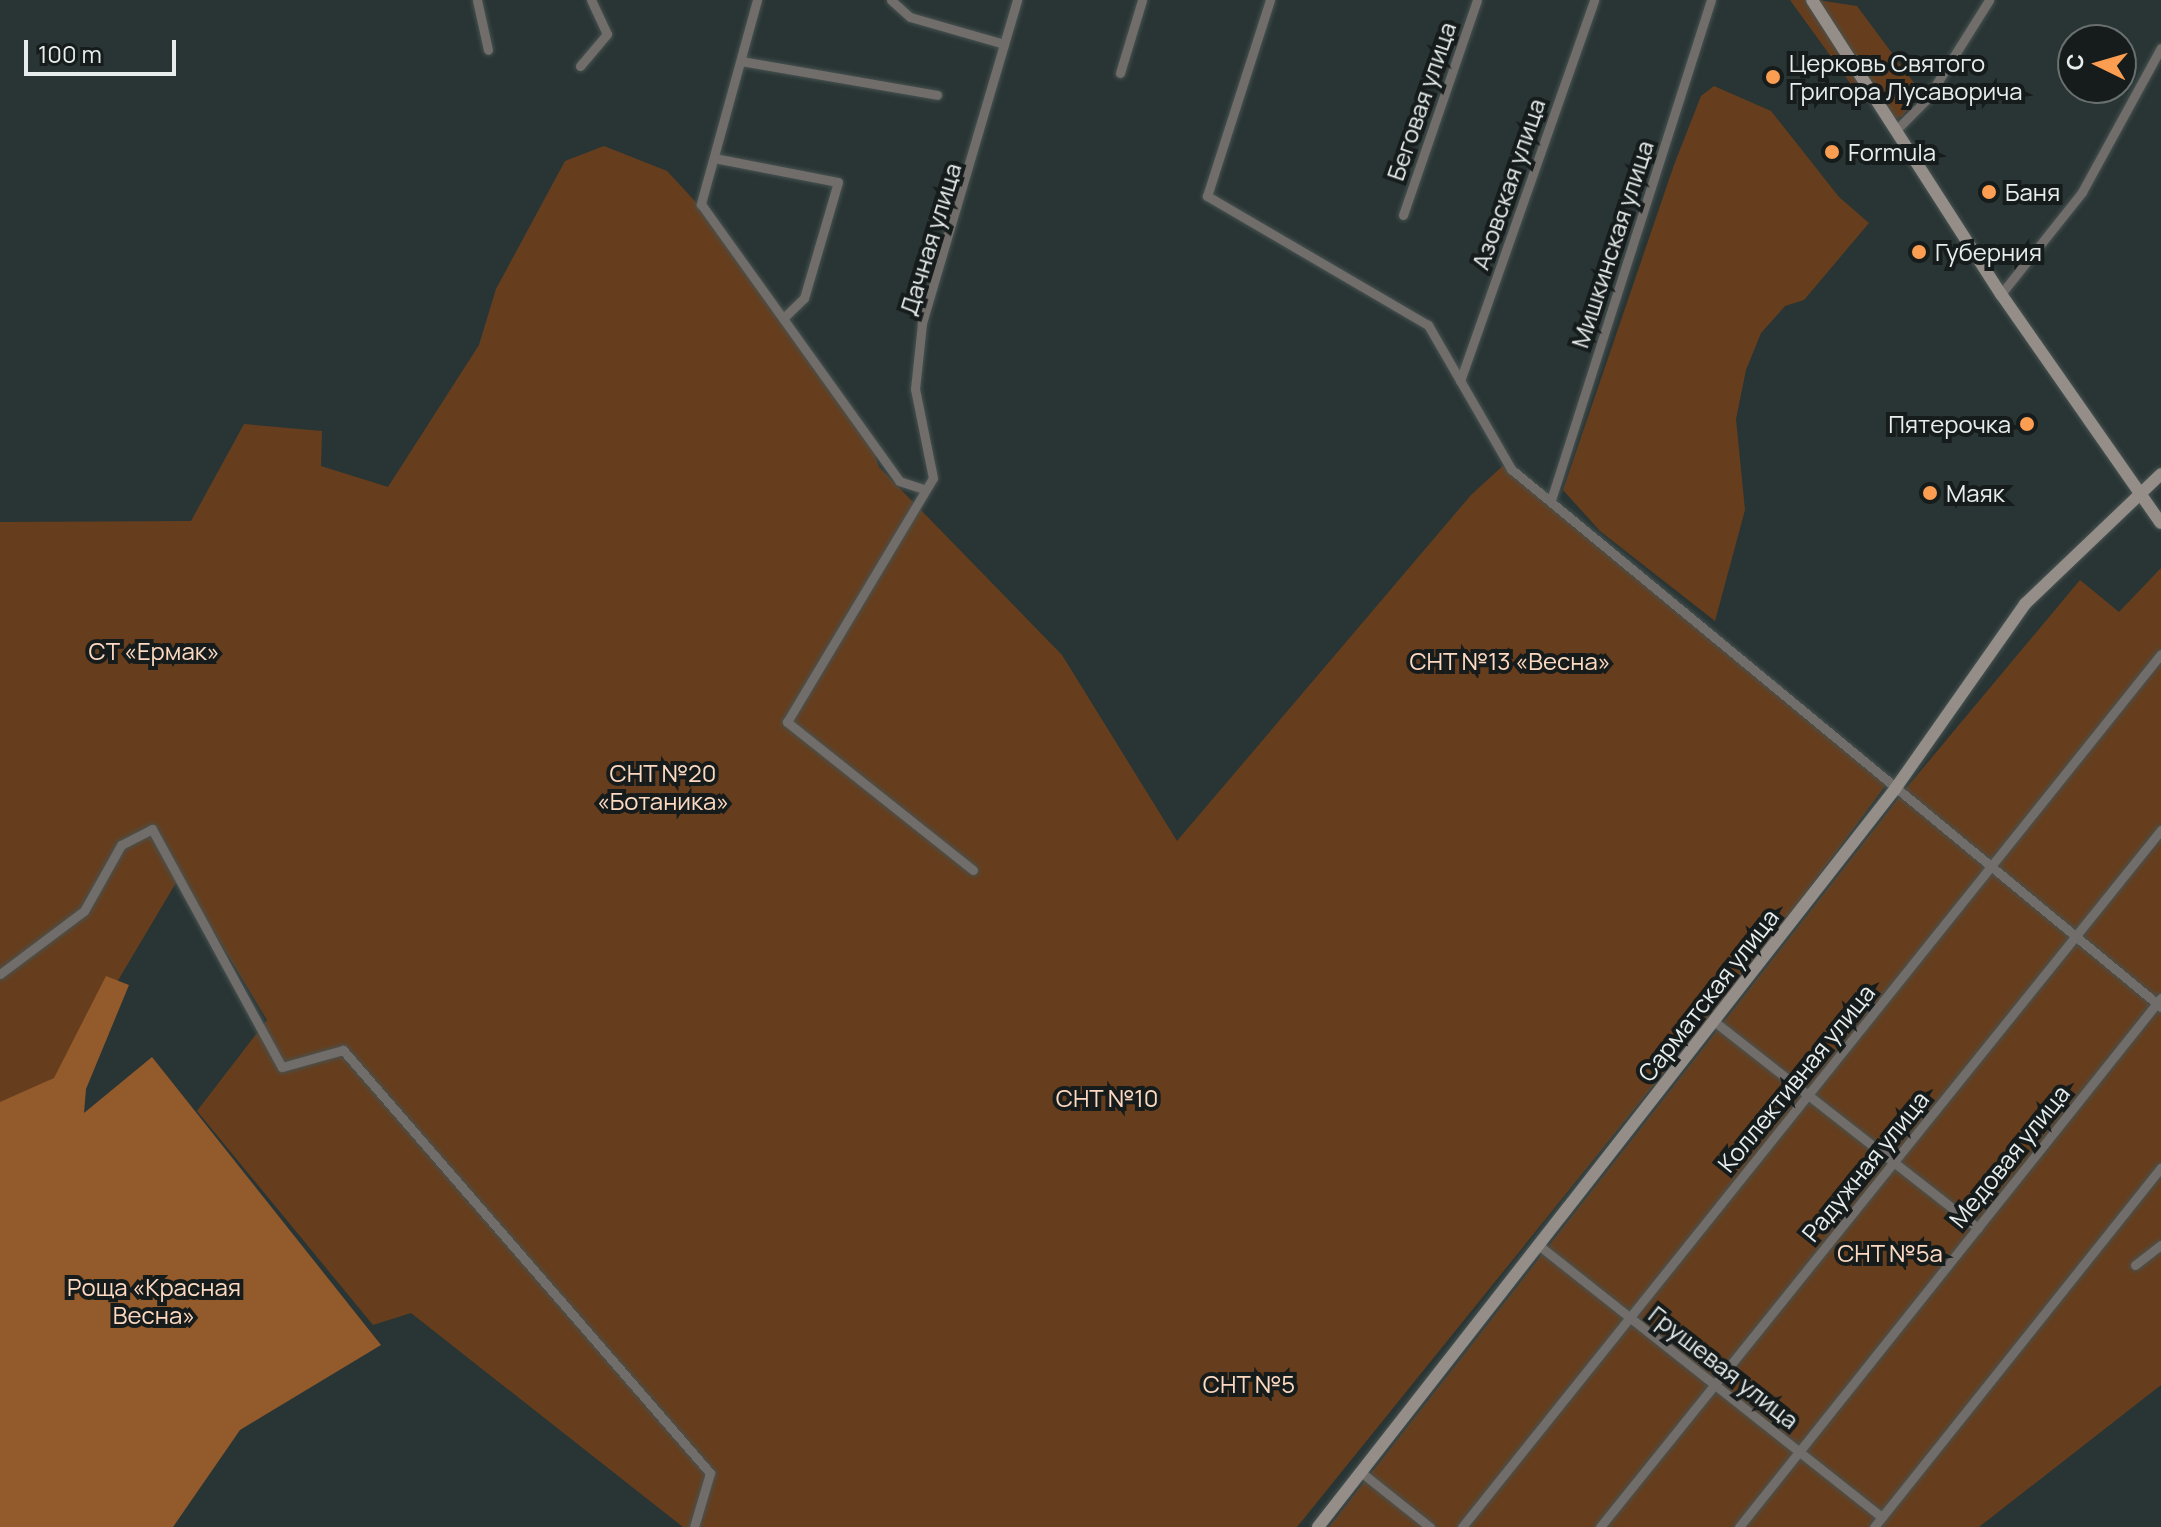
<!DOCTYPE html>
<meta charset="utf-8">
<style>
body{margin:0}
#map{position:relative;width:2161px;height:1527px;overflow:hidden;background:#293534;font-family:Manrope,sans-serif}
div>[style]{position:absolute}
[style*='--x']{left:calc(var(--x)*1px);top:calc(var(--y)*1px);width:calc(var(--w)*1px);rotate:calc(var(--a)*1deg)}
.green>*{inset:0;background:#663e1e}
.forest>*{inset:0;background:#935a2b}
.roads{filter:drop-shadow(0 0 2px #475251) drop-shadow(0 0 2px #475251)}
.street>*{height:9px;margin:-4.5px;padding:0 4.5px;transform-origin:4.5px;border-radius:4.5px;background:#716d6a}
.secondary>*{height:12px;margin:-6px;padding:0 6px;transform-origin:6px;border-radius:6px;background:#948d88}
.dots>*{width:22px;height:22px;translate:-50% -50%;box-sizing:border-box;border:4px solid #161b1b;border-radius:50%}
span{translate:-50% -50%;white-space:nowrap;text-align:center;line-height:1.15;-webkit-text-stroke:8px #161b1b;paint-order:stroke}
.poi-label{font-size:24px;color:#e6edec}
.left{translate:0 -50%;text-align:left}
.right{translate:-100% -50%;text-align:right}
.street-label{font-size:24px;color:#e6edec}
.park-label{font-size:24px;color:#fcd9c0}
.north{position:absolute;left:2057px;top:24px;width:80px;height:80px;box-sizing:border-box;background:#161b1b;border:2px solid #696f6f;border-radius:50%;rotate:275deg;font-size:22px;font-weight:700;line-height:32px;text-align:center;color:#e6edec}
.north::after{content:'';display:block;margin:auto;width:28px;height:36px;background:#fb9e51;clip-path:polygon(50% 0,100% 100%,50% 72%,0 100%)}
.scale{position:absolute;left:24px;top:40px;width:152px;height:36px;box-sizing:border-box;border:4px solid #e6edec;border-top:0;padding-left:10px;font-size:24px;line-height:28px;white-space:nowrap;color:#e6edec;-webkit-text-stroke:6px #161b1b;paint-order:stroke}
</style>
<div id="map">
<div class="green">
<i style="clip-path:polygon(1790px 0,1805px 0,1858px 82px,1853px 87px)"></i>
<i style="clip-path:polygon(1817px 0,1857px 6px,1920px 91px,1903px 116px,1893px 120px)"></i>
<i style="clip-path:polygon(1714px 86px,1771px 111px,1839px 197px,1869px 223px,1804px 300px,1785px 306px,1761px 333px,1746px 370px,1736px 419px,1745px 510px,1715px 621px,1600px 531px,1563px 490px,1674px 165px,1701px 96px)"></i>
<i style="clip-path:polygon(604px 146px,667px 171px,706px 213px,867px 429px,879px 467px,1062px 655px,1177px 841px,1471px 495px,1506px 463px,1888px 782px,1775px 935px,1297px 1527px,683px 1527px,411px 1313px,373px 1325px,197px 1111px,267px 1020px,180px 876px,63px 1073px,0 1107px,0 522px,191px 521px,244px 424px,322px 431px,321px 466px,388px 487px,479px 345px,496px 289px,565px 161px)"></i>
<i style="clip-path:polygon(2161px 568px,2161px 1385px,1979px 1527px,1329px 1527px,1908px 786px,2080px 580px,2119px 612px)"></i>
</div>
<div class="forest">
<i style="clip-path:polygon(106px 976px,129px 985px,86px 1089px,84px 1113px,152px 1057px,381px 1345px,240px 1430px,173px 1527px,0 1527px,0 1102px,54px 1078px)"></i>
</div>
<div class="roads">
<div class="street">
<i style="--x:477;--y:0;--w:51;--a:77.6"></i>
<i style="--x:757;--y:0;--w:212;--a:105.4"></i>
<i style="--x:701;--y:204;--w:340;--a:54.4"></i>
<i style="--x:899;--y:481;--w:25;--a:18"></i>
<i style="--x:891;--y:0;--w:25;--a:42"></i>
<i style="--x:910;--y:17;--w:98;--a:16"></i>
<i style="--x:1270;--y:0;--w:206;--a:107.8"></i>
<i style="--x:1207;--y:196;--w:256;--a:30.3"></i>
<i style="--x:1428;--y:325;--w:166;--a:60"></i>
<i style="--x:1511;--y:469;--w:844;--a:39.61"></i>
<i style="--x:741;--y:61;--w:199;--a:9.8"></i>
<i style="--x:580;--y:66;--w:42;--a:-49.8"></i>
<i style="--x:607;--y:34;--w:38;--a:-115"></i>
<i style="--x:1120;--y:73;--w:76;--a:-73.2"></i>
<i style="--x:1895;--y:131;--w:45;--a:-45"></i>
<i style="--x:1927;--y:99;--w:117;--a:-57.9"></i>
<i style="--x:714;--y:158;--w:126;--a:11"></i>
<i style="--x:838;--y:182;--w:121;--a:106.3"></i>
<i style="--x:804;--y:298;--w:29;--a:136"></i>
<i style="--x:1403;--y:215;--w:227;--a:-71"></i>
<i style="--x:2001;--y:294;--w:130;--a:-51.5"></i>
<i style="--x:2082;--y:192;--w:164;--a:-61.3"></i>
<i style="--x:1460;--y:381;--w:404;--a:-70.6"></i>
<i style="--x:1551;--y:500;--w:525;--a:-72.26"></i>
<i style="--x:973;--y:870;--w:238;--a:-141.5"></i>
<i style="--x:787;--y:722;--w:284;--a:-59.1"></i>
<i style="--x:933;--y:478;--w:91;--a:-101.4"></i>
<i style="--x:915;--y:389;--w:66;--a:-83.9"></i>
<i style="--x:922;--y:323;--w:337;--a:-73.6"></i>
<i style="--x:0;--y:974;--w:105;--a:-36.9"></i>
<i style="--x:84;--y:911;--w:76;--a:-60.7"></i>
<i style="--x:121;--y:845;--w:35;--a:-27"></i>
<i style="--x:152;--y:829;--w:271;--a:61.4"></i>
<i style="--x:282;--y:1067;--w:63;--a:-15.6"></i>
<i style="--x:343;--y:1050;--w:560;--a:49.05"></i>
<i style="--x:710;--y:1473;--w:56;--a:106.5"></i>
<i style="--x:1715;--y:1022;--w:334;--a:38.1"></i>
<i style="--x:1541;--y:1247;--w:435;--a:38.4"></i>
<i style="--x:2135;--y:1265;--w:33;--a:-38"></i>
<i style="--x:1362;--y:1473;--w:87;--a:38.5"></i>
<i style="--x:1462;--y:1527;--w:1118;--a:-51.32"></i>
<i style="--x:1600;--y:1527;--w:895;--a:-51.17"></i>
<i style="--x:1739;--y:1527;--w:677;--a:-51.42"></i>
<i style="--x:1874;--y:1527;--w:460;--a:-51.4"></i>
</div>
<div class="secondary">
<i style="--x:1812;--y:0;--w:350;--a:57.3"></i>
<i style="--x:2001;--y:294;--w:279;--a:55.1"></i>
<i style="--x:1318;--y:1527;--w:937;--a:-51.98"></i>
<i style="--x:1895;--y:789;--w:226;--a:-54.9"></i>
<i style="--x:2025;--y:604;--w:188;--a:-43.7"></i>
</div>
</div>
<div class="dots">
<i style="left:1773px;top:77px;background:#fb9e51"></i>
<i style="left:1832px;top:152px;background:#fb9e51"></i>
<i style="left:1989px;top:192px;background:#fb9e51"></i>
<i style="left:1919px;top:252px;background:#fb9e51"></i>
<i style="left:2027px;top:424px;background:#fb9e51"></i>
<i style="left:1930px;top:493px;background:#fb9e51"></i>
</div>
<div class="poi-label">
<span class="left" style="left:1789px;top:77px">Церковь Святого<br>Григора Лусаворича</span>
<span class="left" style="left:1848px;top:152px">Formula</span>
<span class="left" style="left:2005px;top:192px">Баня</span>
<span class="left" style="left:1935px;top:252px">Губерния</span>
<span class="right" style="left:2011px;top:424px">Пятерочка</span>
<span class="left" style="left:1946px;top:493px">Маяк</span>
</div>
<div class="street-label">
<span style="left:1421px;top:101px;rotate:-71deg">Беговая улица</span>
<span style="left:1508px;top:184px;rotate:-71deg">Азовская улица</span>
<span style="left:930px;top:239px;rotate:-73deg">Дачная улица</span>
<span style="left:1612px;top:244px;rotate:-72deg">Мишкинская улица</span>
<span style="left:1708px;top:995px;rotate:-52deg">Сарматская улица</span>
<span style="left:1796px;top:1078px;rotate:-51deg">Коллективная улица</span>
<span style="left:2009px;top:1156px;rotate:-51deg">Медовая улица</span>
<span style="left:1865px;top:1166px;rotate:-51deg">Радужная улица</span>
<span style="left:1724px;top:1367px;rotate:38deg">Грушевая улица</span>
</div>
<div class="park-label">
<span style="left:154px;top:651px">СТ «Ермак»</span>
<span style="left:1510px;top:661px">СНТ №13 «Весна»</span>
<span style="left:663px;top:787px">СНТ №20<br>«Ботаника»</span>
<span style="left:1107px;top:1098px">СНТ №10</span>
<span style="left:1890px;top:1253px">СНТ №5а</span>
<span style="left:154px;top:1301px">Роща «Красная<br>Весна»</span>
<span style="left:1249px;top:1384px">СНТ №5</span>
</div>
<div class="north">С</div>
<div class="scale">100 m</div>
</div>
